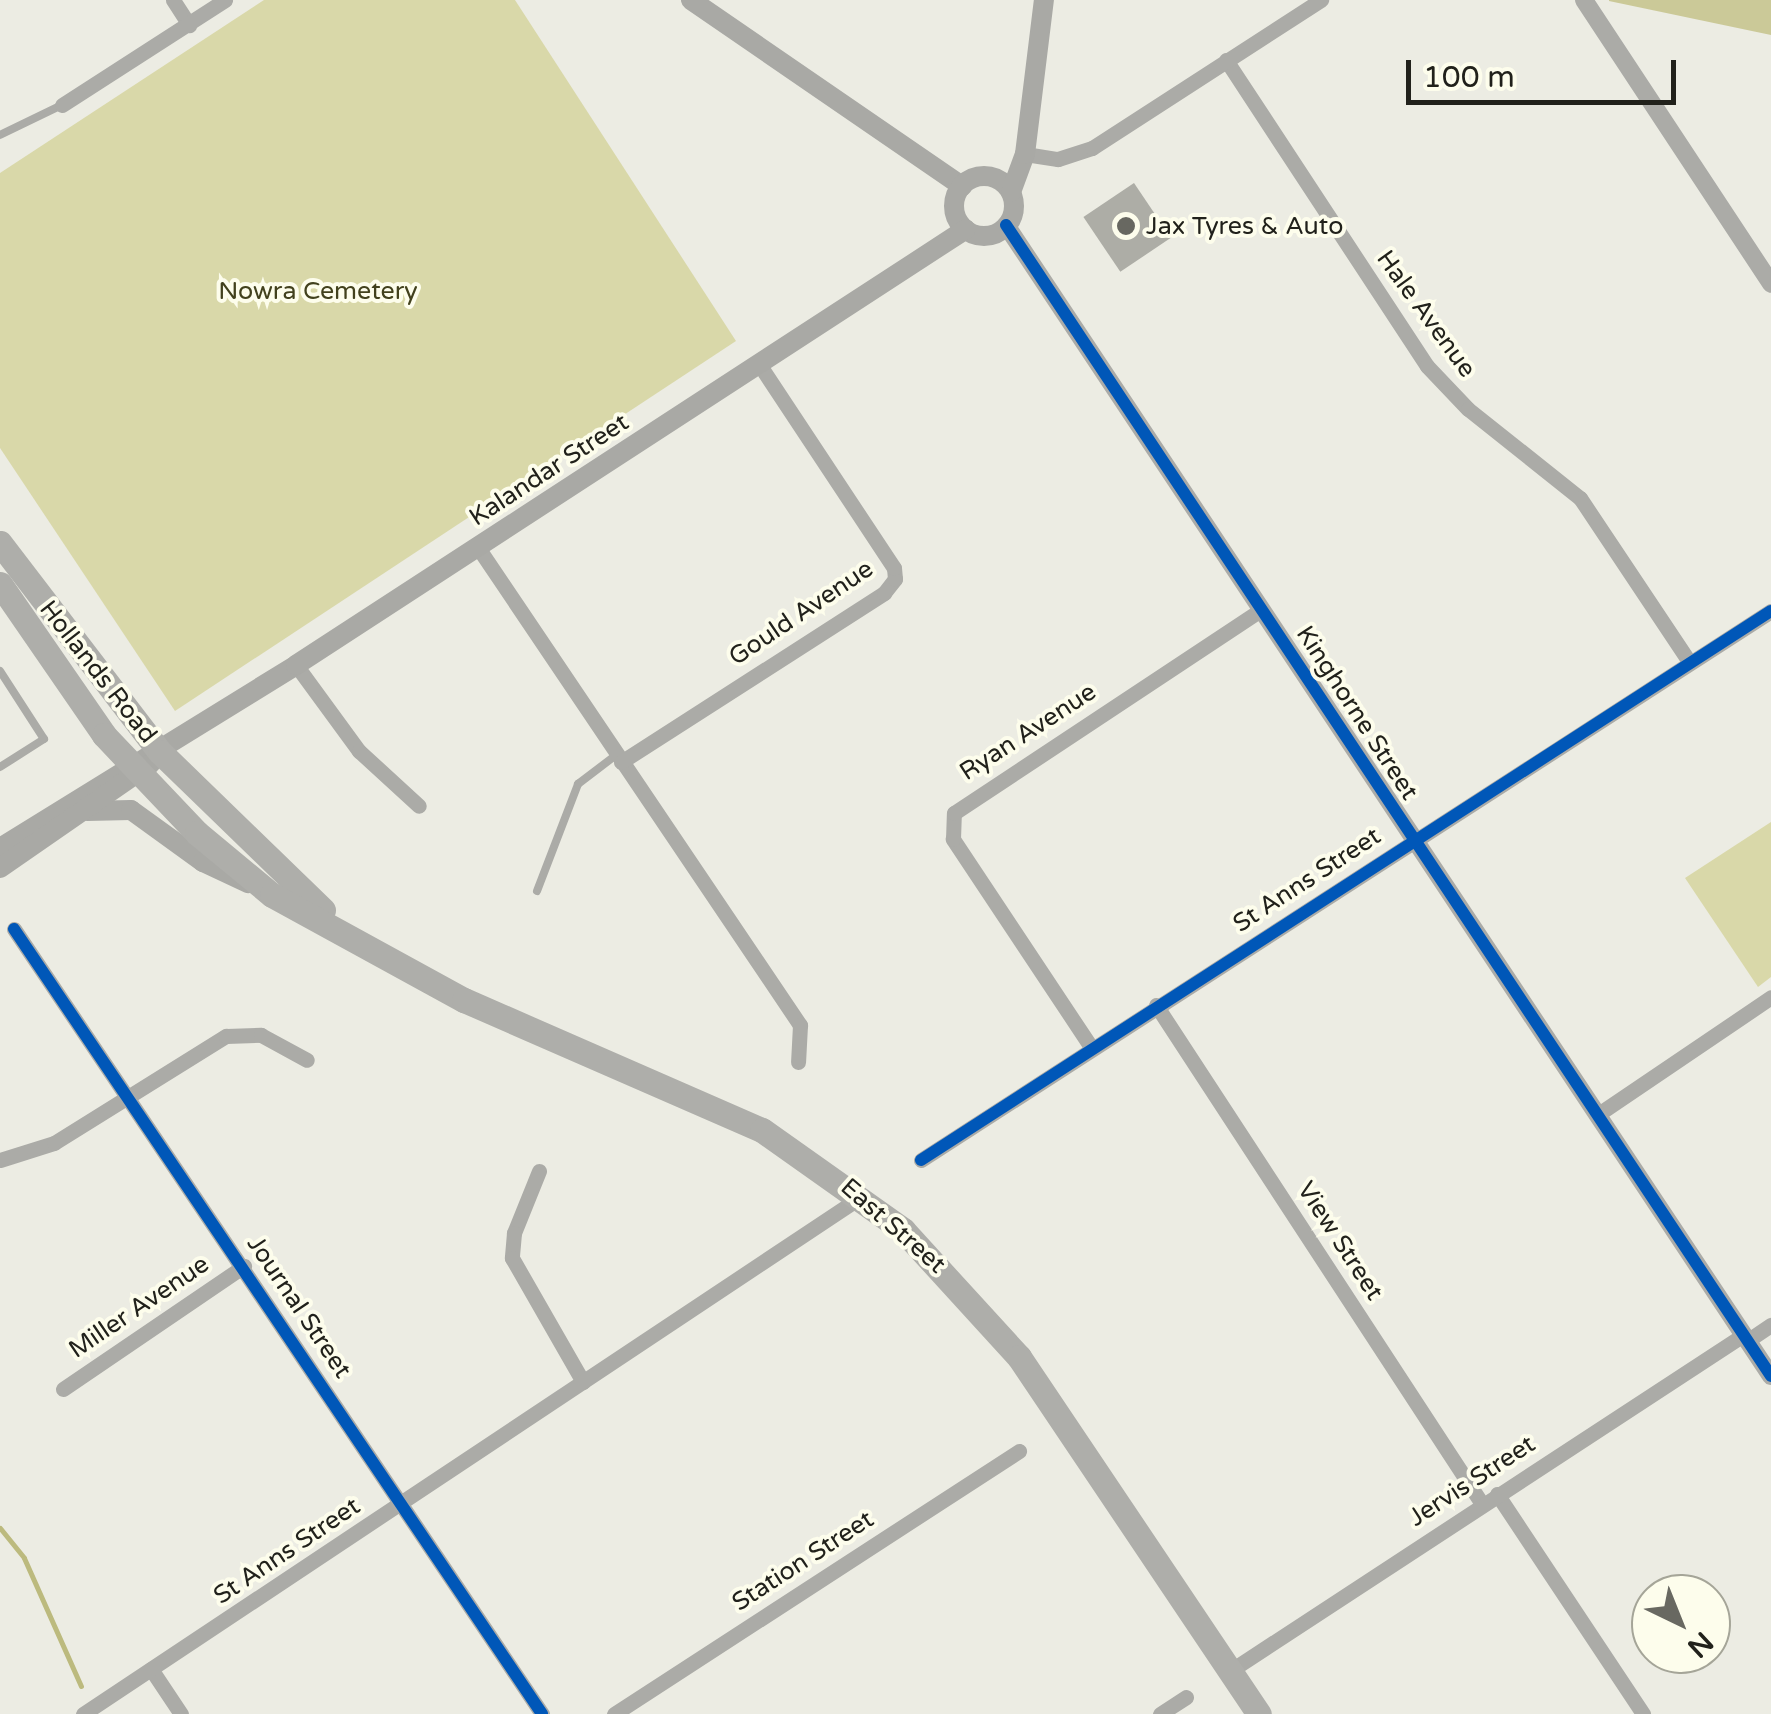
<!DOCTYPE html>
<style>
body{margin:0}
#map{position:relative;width:1771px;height:1714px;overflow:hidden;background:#ecece3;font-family:"Varela Round",sans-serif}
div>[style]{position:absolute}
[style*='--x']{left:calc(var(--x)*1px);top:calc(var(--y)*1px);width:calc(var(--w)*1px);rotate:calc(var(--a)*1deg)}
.green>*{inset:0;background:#d9d8a9}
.forest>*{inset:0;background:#cbc998}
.stream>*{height:5px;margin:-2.5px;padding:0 2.5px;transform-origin:2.5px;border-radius:2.5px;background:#bcba7e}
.building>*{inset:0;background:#adada6;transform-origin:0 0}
.service>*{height:8px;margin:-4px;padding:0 4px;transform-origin:4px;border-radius:4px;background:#ababa7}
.minor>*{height:15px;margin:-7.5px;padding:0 7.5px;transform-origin:7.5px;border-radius:7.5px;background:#ababa7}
.tertiary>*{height:18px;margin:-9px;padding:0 9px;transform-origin:9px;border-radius:9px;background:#ababa7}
.secondary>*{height:20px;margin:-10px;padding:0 10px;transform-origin:10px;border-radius:10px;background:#a9a9a5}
.secondary>.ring{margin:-10px;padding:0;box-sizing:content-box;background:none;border:20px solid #a9a9a5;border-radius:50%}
.trunk>*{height:25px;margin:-12.5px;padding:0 12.5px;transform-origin:12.5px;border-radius:12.5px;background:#aeaeaa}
.cycleway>*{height:12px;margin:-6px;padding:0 6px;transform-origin:6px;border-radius:6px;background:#0057b8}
.dots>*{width:28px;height:28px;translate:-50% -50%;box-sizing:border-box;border:5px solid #fdfdec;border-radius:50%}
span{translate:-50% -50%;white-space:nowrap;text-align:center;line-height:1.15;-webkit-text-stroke:8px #fdfdec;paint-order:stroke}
.poi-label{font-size:25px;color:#21211b}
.left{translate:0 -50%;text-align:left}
.park-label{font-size:25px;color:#42411d}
.street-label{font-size:25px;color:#21211b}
.north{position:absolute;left:1631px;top:1574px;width:100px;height:100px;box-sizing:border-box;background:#fdfdec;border:2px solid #a5a598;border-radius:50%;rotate:137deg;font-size:28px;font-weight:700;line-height:40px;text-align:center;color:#21211b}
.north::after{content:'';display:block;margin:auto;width:35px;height:45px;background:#686861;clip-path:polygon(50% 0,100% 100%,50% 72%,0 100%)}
.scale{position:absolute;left:1406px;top:60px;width:270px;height:45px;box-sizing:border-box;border:5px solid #21211b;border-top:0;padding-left:12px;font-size:30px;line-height:35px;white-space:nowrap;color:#21211b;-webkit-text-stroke:8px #fdfdec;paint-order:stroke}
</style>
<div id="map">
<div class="green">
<i style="clip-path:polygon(264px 0,515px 0,736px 341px,175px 711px,0 448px,0 173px)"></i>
<i style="clip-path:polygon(1771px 822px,1771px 977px,1758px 987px,1685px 878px)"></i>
</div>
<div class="forest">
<i style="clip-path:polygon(1609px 0,1771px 0,1771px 35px,1609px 1px)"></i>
</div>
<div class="stream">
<i style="--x:0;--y:1528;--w:38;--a:51"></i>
<i style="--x:24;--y:1558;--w:140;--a:66"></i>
</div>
<div class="building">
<i style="left:1134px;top:183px;width:66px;height:61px;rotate:56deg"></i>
</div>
<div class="service">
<i style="--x:0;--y:135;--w:69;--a:-25.8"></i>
<i style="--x:0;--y:671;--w:81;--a:57.1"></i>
<i style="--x:44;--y:739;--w:52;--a:147.5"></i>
<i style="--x:537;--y:891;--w:115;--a:-69"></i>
<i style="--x:578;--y:784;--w:48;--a:-37.3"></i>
</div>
<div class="minor">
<i style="--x:173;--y:0;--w:30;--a:57"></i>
<i style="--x:1226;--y:60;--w:366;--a:56.7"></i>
<i style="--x:1427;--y:366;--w:59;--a:46.4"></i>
<i style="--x:1468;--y:409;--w:143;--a:38.5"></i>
<i style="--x:1580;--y:498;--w:198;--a:56.3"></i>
<i style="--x:62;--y:105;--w:194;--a:-32.8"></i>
<i style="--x:1025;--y:154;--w:33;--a:9"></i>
<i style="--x:1058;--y:159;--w:36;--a:-18"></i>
<i style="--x:1092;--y:148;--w:273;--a:-32.9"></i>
<i style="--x:477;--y:546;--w:578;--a:56.01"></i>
<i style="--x:800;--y:1025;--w:37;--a:93"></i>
<i style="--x:296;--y:665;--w:107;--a:53.8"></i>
<i style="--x:359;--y:751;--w:81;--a:42.5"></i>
<i style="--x:621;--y:762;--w:313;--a:-32.7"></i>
<i style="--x:884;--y:593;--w:18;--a:-52"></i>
<i style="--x:895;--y:579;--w:11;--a:-95"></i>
<i style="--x:894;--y:568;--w:245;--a:-123.5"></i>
<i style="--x:14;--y:929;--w:946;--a:56.07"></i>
<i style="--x:1156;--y:1005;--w:596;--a:56.84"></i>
<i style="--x:1091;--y:1047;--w:250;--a:-123.6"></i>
<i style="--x:953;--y:839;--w:26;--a:-88"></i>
<i style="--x:954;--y:813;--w:369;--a:-33.5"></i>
<i style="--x:1597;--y:1115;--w:210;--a:-34.1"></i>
<i style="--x:0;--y:1160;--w:57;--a:-17.5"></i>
<i style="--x:54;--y:1143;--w:203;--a:-31.9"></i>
<i style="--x:226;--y:1036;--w:35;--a:-2"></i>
<i style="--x:261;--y:1035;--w:52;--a:28.5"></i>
<i style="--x:921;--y:1160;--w:1012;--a:-32.86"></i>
<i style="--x:539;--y:1171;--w:67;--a:112"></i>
<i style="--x:514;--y:1233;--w:25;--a:95"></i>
<i style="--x:512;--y:1258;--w:143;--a:60.2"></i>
<i style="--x:1747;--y:1341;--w:29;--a:-34"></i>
<i style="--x:63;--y:1389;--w:219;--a:-34.2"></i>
<i style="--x:1497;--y:1494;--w:264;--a:56.4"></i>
<i style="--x:151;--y:1669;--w:54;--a:56.3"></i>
<i style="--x:1230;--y:1671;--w:613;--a:-33.22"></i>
<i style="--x:83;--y:1714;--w:936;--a:-33.62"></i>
<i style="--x:614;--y:1714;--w:483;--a:-33"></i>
<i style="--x:1160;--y:1714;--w:31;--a:-33"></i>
</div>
<div class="tertiary">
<i style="--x:1584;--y:0;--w:340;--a:56.6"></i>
<i style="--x:1006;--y:225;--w:1382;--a:56.39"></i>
</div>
<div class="secondary">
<i style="--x:691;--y:0;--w:329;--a:34.5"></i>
<i class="ring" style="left:954px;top:176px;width:40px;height:40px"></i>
<i style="--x:1011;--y:192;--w:40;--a:-69.8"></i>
<i style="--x:1025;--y:154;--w:155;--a:-83"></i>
<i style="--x:87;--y:811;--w:44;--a:-1.3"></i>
<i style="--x:131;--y:810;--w:89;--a:35.8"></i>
<i style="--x:203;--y:862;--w:50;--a:25"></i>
<i style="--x:0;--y:848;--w:348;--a:-31.7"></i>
<i style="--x:296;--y:665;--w:799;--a:-33.05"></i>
<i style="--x:0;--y:868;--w:183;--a:-34.7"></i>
</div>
<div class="trunk">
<i style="--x:0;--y:543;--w:263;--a:52.6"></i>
<i style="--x:160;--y:752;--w:227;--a:44.1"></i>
<i style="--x:0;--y:584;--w:183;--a:55.4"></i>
<i style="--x:104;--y:735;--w:135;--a:46.5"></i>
<i style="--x:197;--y:833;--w:97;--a:39.6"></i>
<i style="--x:272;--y:895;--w:219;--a:28.7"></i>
<i style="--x:464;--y:1000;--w:325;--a:23.6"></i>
<i style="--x:762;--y:1130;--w:173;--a:35.3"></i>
<i style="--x:903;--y:1230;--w:172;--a:47.6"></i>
<i style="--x:1019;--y:1357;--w:430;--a:56.1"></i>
</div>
<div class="cycleway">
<i style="--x:1006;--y:225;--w:1382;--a:56.39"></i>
<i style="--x:14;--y:929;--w:946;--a:56.07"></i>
<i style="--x:921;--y:1160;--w:1012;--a:-32.86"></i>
</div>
<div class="dots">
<i style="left:1126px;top:226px;background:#686861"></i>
</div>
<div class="poi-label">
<span class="left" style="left:1146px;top:226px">Jax Tyres &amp; Auto</span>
</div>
<div class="park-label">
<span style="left:318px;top:291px">Nowra Cemetery</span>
</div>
<div class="street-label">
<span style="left:1426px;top:314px;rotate:54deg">Hale Avenue</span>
<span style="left:549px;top:470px;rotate:-33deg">Kalandar Street</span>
<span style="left:801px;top:613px;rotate:-34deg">Gould Avenue</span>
<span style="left:98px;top:672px;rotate:52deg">Hollands Road</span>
<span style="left:1357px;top:713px;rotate:57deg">Kinghorne Street</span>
<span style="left:1028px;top:732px;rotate:-33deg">Ryan Avenue</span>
<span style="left:1307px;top:880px;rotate:-33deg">St Anns Street</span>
<span style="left:893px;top:1226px;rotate:41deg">East Street</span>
<span style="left:1340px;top:1241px;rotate:57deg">View Street</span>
<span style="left:139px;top:1307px;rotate:-34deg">Miller Avenue</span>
<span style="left:299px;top:1307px;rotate:56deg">Journal Street</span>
<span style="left:1472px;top:1481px;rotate:-33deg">Jervis Street</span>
<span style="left:287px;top:1551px;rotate:-34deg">St Anns Street</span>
<span style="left:803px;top:1561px;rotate:-33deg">Station Street</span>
</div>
<div class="north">N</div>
<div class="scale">100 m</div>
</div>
